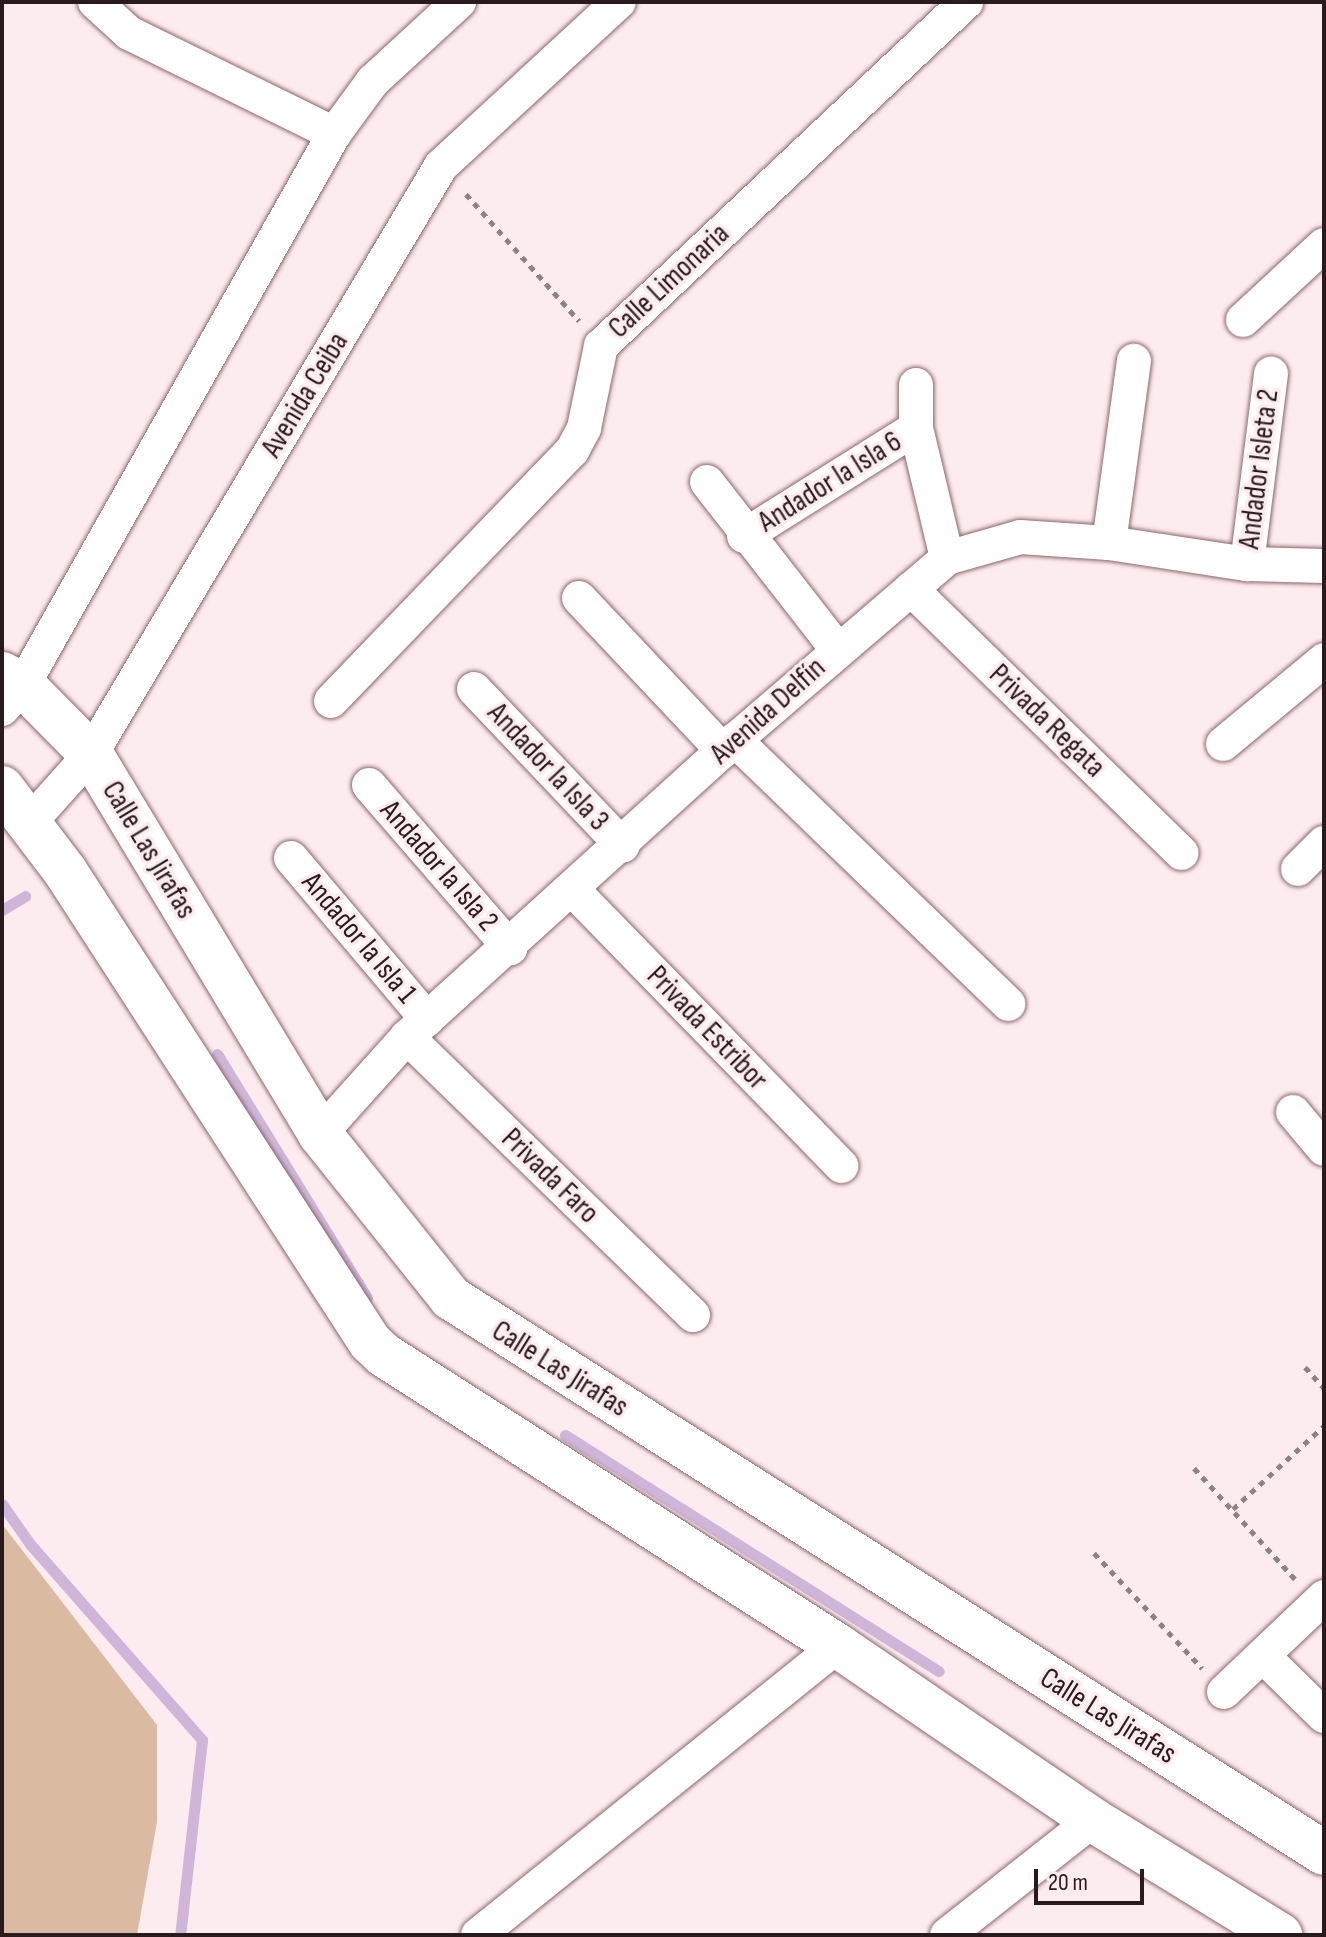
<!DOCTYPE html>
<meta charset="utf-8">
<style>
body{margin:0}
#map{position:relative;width:1326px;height:1937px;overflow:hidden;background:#fdecef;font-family:"Sofia Sans Condensed",sans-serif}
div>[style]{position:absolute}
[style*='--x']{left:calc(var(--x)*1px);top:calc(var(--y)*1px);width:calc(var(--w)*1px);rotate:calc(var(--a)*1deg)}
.green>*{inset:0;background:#dbbaa2}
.stream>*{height:11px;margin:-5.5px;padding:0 5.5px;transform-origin:5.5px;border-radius:5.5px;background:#cfb6d9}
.path>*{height:5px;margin-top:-2.5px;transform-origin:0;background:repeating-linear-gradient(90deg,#908184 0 6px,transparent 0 12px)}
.roads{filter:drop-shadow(0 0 2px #89666d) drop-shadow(0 0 2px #89666d)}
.minor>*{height:34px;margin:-17px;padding:0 17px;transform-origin:17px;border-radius:17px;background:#fff}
.secondary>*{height:44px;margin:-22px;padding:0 22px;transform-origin:22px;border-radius:22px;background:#fff}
span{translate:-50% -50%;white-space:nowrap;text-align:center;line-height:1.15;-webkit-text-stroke:7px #fdecef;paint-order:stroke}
.street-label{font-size:30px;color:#281a1d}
.frame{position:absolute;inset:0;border:4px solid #281a1d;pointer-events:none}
.scale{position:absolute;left:1034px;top:1869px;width:110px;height:36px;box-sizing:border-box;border:4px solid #281a1d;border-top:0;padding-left:10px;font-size:24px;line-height:28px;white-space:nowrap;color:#281a1d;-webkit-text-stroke:6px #fdecef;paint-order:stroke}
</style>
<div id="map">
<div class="green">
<i style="clip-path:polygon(2px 1524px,157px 1725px,157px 1822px,137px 1935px,2px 1935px)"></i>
</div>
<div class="stream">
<i style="--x:2;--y:910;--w:27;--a:-31"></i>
<i style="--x:217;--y:1054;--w:286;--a:58.4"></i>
<i style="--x:565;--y:1435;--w:442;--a:32.3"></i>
<i style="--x:2;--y:1504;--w:49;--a:55"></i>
<i style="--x:30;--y:1544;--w:261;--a:48.7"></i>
<i style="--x:202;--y:1740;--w:196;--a:96.4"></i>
</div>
<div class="path">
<i style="--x:466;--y:194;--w:170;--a:48.3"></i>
<i style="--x:1305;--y:1367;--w:28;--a:48"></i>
<i style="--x:1194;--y:1468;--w:150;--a:47.7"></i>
<i style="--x:1233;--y:1509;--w:123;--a:-42.4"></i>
<i style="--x:1094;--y:1553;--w:158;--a:46.8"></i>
</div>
<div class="roads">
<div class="minor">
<i style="--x:95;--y:2;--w:46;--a:42.4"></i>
<i style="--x:129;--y:33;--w:229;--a:26.2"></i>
<i style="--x:1243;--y:320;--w:110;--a:-42.8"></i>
<i style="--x:916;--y:385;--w:43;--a:90"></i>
<i style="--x:916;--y:428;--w:134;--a:76.6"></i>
<i style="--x:707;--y:482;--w:212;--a:52.1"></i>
<i style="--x:744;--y:536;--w:203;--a:-32.1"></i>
<i style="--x:1109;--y:543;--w:184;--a:-82.2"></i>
<i style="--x:1247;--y:564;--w:192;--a:-82.8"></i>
<i style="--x:911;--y:589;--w:378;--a:44.3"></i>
<i style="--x:579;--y:598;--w:210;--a:46.7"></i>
<i style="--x:474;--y:689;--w:216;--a:46.5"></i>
<i style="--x:331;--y:701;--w:347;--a:-46.1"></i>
<i style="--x:572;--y:451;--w:26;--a:-62"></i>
<i style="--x:584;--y:428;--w:84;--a:-78.3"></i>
<i style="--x:601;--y:346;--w:502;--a:-43.3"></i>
<i style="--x:2;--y:709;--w:32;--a:-49"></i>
<i style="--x:23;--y:685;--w:633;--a:-60.56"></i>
<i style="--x:334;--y:134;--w:66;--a:-53.7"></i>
<i style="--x:373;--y:81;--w:117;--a:-42.6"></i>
<i style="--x:735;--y:740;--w:380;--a:44"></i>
<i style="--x:1223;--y:744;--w:131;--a:-39.7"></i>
<i style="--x:369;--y:785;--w:216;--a:49.1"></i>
<i style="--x:31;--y:821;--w:90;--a:-48.2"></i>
<i style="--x:91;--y:754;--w:684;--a:-59.24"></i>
<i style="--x:441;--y:166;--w:242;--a:-42.7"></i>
<i style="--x:291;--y:858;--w:211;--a:49.8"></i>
<i style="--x:1298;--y:869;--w:37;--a:-45"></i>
<i style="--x:573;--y:890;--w:385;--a:45.8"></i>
<i style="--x:407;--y:1037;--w:399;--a:44.2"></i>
<i style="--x:1293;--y:1112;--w:48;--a:50"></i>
<i style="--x:320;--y:1134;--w:130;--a:-48.1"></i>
<i style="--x:407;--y:1037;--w:442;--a:-42.2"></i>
<i style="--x:735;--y:740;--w:279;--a:-40.6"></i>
<i style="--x:947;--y:558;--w:76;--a:-16"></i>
<i style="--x:1020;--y:537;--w:89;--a:3.9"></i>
<i style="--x:1109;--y:543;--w:140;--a:8.7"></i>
<i style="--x:1247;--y:564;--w:77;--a:1.5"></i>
<i style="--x:1264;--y:1657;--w:84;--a:44.5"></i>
<i style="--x:1224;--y:1692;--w:138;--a:-43.5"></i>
<i style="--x:478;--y:1935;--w:462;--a:-38.8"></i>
<i style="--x:947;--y:1935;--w:186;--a:-38.2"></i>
</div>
<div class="secondary">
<i style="--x:2;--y:674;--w:24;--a:28"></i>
<i style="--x:23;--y:685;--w:97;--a:45.4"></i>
<i style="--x:91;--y:754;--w:444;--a:58.9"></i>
<i style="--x:320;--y:1134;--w:210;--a:51.4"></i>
<i style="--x:451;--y:1298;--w:1034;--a:32.45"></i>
<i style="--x:2;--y:788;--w:104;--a:52.8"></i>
<i style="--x:65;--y:871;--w:561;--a:57.07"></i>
<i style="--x:370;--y:1342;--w:19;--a:43"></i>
<i style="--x:384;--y:1355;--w:539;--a:32.66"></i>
<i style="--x:838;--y:1646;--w:309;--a:34.3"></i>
<i style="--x:1093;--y:1820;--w:220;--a:31.6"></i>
</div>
</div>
<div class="street-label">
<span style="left:669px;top:281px;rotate:-43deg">Calle Limonaria</span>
<span style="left:305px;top:395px;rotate:-59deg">Avenida Ceiba</span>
<span style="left:1259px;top:469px;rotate:-83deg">Andador Isleta 2</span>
<span style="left:830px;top:482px;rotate:-32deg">Andador la Isla 6</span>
<span style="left:768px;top:711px;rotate:-42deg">Avenida Delfín</span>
<span style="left:1047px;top:721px;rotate:44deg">Privada Regata</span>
<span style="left:548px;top:767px;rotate:47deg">Andador la Isla 3</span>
<span style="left:149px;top:850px;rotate:59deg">Calle Las Jirafas</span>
<span style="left:439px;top:866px;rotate:49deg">Andador la Isla 2</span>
<span style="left:359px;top:938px;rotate:50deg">Andador la Isla 1</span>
<span style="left:707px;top:1028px;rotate:46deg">Privada Estribor</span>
<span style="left:550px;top:1176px;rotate:44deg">Privada Faro</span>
<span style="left:560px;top:1369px;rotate:32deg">Calle Las Jirafas</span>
<span style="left:1108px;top:1716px;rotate:32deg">Calle Las Jirafas</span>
</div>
<div class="frame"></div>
<div class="scale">20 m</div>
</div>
